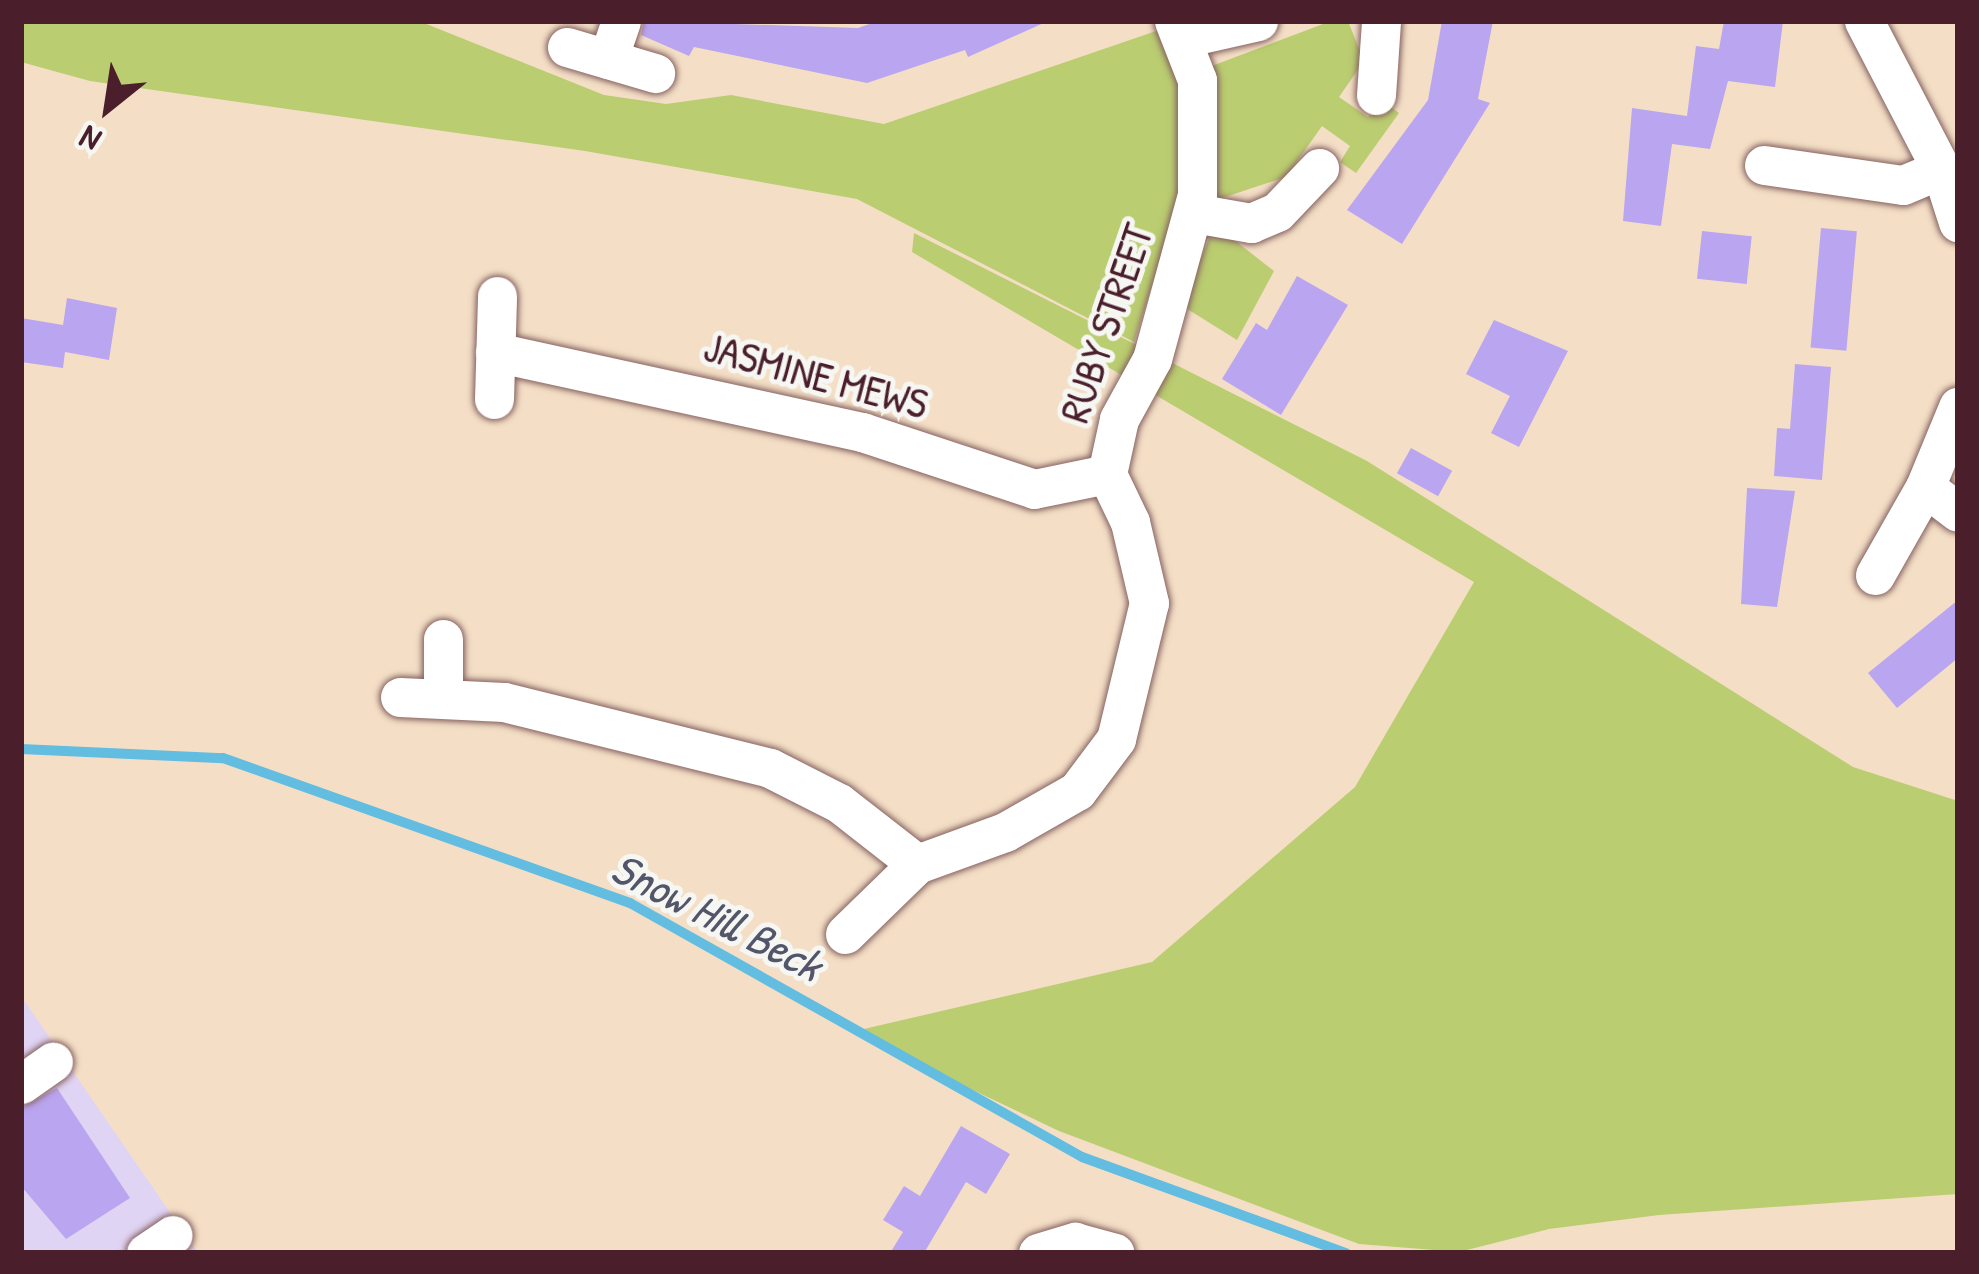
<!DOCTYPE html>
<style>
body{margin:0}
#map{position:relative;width:1979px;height:1274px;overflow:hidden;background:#f4dfc6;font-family:"Patrick Hand",sans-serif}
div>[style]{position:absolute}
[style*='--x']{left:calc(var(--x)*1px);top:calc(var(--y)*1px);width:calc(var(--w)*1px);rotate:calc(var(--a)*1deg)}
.built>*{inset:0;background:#e0d4f4}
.green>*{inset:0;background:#bacd70}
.stream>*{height:10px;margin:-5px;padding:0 5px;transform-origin:5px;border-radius:5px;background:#63bde0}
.building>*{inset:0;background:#baa5f0;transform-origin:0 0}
.roads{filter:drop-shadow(0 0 3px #866261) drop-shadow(0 0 3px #866261)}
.minor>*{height:39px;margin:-19.5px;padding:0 19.5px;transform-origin:19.5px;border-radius:19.5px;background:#fff}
span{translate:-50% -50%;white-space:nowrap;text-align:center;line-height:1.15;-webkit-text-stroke:10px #f6f6f2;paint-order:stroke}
.street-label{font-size:42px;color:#4a1f2b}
.water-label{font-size:45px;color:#53566a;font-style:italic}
.frame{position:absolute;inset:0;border:24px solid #4a1f2b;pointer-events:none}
.north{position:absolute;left:48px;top:48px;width:120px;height:120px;-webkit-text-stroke:9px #f6f6f2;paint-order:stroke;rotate:210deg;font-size:33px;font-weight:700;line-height:48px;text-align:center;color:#4a1f2b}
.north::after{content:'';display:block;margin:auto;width:42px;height:54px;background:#4a1f2b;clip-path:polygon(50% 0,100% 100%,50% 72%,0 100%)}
</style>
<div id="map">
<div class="built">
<i style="clip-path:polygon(21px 996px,198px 1253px,21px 1253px)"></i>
</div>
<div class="green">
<i style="clip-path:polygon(21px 21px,419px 21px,604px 95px,666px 104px,731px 95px,884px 124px,1162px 29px,1179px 72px,1180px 197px,1134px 342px,857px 199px,585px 151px,90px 81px,21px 62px)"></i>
<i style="clip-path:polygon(1331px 21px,1348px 21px,1364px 61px,1339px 97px,1368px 117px,1381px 100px,1399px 113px,1356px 173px,1340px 162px,1350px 146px,1322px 126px,1286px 177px,1213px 201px,1209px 67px)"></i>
<i style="clip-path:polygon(1215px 225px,1274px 271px,1237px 340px,1181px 305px)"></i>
<i style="clip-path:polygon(914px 233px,1367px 461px,1853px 767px,1958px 801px,1958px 1194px,1659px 1215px,1549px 1229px,1459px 1252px,1359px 1244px,1059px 1131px,851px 1032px,1152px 962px,1355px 787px,1474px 582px,912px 252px)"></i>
</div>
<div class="stream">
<i style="--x:21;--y:749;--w:202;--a:2.6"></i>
<i style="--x:223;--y:758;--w:432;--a:19.6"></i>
<i style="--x:630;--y:903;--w:518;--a:29.33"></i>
<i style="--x:1082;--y:1157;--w:281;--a:20"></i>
</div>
<div class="building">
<i style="clip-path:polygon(644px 21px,858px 28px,878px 21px,1048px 21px,968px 57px,965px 50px,867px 83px,694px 47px,689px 56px,641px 35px)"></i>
<i style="clip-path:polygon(1442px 21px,1493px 21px,1478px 99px,1490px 103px,1402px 244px,1347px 210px,1428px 100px)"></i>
<i style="clip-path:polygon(1724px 21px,1783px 21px,1775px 87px,1728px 81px,1710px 149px,1672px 144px,1661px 226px,1623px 221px,1632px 108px,1687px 116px,1696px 46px,1719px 49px)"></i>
<i style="left:1821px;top:228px;width:36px;height:120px;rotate:5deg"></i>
<i style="left:1702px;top:231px;width:50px;height:48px;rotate:6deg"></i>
<i style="clip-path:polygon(1297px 276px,1348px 305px,1281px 415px,1222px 379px,1256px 323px,1267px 330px)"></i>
<i style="clip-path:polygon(67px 298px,117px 308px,109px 360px,65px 352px,63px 368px,21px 362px,21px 318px,63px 325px)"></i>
<i style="clip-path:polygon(1494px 320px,1568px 351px,1519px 447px,1491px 433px,1510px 396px,1466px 374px)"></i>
<i style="clip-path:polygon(1795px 364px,1831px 367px,1822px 480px,1774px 476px,1777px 428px,1790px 429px)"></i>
<i style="left:1411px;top:448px;width:47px;height:29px;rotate:29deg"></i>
<i style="clip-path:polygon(1747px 488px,1795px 491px,1777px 607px,1741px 604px)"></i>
<i style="clip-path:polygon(1958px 600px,1958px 658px,1897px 708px,1868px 673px)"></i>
<i style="clip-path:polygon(57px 1088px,130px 1198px,66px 1239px,21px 1186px,21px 1108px)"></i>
<i style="clip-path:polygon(961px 1126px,1010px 1154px,986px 1194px,966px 1182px,924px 1253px,890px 1253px,903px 1232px,883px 1220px,904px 1186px,920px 1196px)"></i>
</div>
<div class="roads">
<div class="minor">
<i style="--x:1864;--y:21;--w:167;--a:62.5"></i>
<i style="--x:1941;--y:169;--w:56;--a:72.2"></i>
<i style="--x:1183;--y:38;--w:77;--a:-12.8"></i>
<i style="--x:567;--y:47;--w:92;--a:16.5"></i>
<i style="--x:608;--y:59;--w:40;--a:-71.1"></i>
<i style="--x:1376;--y:95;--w:74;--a:-86.1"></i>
<i style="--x:1764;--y:165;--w:140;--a:8.2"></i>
<i style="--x:1903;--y:185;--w:41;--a:-22.8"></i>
<i style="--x:1194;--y:213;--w:58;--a:10"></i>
<i style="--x:1251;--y:223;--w:28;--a:-23"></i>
<i style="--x:1277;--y:212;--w:61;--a:-46.3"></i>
<i style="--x:495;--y:352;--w:376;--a:12.3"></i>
<i style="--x:862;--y:432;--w:181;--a:18.3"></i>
<i style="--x:1034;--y:489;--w:75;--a:-11.6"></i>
<i style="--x:494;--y:399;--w:103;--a:-88.3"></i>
<i style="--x:1925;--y:487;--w:41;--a:37.1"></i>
<i style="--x:1875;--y:575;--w:101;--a:-60.4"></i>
<i style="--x:1925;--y:487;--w:87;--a:-67.6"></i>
<i style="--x:400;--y:697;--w:104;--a:2.8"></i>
<i style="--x:504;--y:702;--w:274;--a:13.9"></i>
<i style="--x:770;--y:768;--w:77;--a:26.9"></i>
<i style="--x:839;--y:803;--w:99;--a:38"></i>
<i style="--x:443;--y:699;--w:60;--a:-90"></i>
<i style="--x:845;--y:934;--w:100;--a:-44.2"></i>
<i style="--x:917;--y:864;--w:94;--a:-20"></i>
<i style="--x:1005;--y:832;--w:83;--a:-29.7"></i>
<i style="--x:1077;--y:791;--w:65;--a:-53.1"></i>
<i style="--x:1116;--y:739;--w:140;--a:-76.4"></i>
<i style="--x:1149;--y:603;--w:83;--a:-103.2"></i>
<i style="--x:1130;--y:522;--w:53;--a:-115.6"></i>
<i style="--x:1107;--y:474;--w:56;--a:-77.7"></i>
<i style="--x:1119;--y:419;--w:68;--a:-61.2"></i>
<i style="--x:1152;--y:359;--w:170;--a:-74.7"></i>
<i style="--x:1197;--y:195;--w:115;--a:-90"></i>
<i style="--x:1197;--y:80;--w:63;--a:-111.3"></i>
<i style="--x:21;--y:1084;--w:39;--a:-35"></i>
<i style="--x:146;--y:1253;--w:32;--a:-34"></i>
<i style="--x:1038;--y:1253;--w:39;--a:-17"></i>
<i style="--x:1075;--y:1242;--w:41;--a:15.4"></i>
</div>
</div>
<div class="street-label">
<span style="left:1106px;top:323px;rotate:-71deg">RUBY STREET</span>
<span style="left:816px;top:375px;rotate:15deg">JASMINE MEWS</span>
</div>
<div class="water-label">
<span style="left:717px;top:916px;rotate:27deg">Snow Hill Beck</span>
</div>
<div class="frame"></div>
<div class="north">N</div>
</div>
